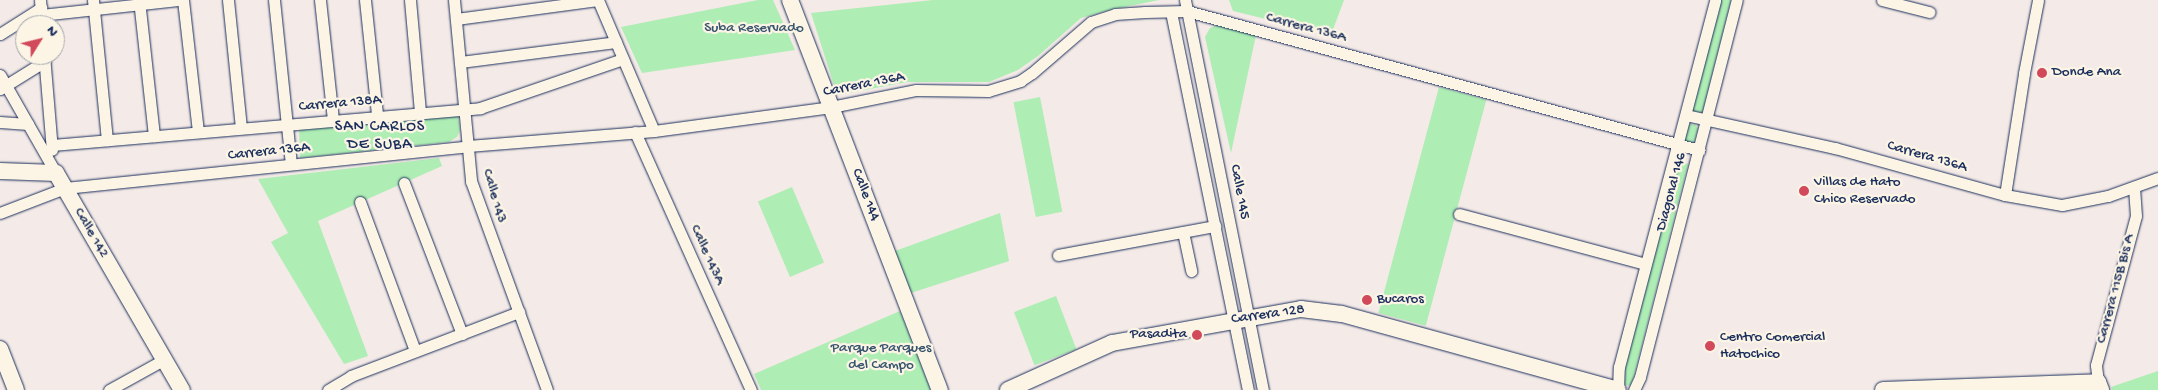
<!DOCTYPE html>
<style>
body{margin:0}
#map{position:relative;width:2158px;height:390px;overflow:hidden;background:#f4eae7;font-family:"Gochi Hand",sans-serif}
div>[style]{position:absolute}
[style*='--x']{left:calc(var(--x)*1px);top:calc(var(--y)*1px);width:calc(var(--w)*1px);rotate:calc(var(--a)*1deg)}
.green>*{inset:0;background:#aeedb4;transform-origin:0 0}
.roads{filter:drop-shadow(0 0 1px #1b2f5e) drop-shadow(0 0 1px #1b2f5e)}
.street>*{height:11px;margin:-5.5px;padding:0 5.5px;transform-origin:5.5px;border-radius:5.5px;background:#fcf5e5}
.secondary>*{height:16px;margin:-8px;padding:0 8px;transform-origin:8px;border-radius:8px;background:#fcf5e5}
.dots>*{width:14px;height:14px;translate:-50% -50%;box-sizing:border-box;border:2px solid #fcf5e5;border-radius:50%}
span{translate:-50% -50%;white-space:nowrap;text-align:center;line-height:1.15;-webkit-text-stroke:4.5px #fcf5e5;paint-order:stroke}
.street-label{font-size:15px;color:#1b2f5e}
.park-label{font-size:15px;color:#38556f}
.poi-label{font-size:15px;color:#1b2f5e}
.left{translate:0 -50%;text-align:left}
.right{translate:-100% -50%;text-align:right}
.neighbourhood-label{font-size:16px;color:#1b2f5e;letter-spacing:1px}
.north{position:absolute;left:15px;top:15px;width:50px;height:50px;box-sizing:border-box;background:#fcf5e5;border:1px solid #a2a6af;border-radius:50%;rotate:54deg;font-size:14px;font-weight:700;line-height:20px;text-align:center;color:#1b2f5e}
.north::after{content:'';display:block;margin:auto;width:18px;height:22px;background:#d1495b;clip-path:polygon(50% 0,100% 100%,50% 72%,0 100%)}
</style>
<div id="map">
<div class="green">
<i style="clip-path:polygon(758px 0,773px 0,795px 50px,642px 73px,621px 27px)"></i>
<i style="clip-path:polygon(933px 0,1159px 0,1110px 10px,1081px 18px,1038px 56px,1018px 70px,989px 82px,908px 82px,837px 95px,811px 13px)"></i>
<i style="clip-path:polygon(1229px 0,1344px 0,1331px 35px,1233px 11px)"></i>
<i style="clip-path:polygon(1720px 0,1731px 0,1703px 111px,1700px 115px,1693px 113px,1692px 109px)"></i>
<i style="clip-path:polygon(1221px 24px,1256px 35px,1231px 153px,1205px 37px,1210px 28px)"></i>
<i style="left:1439px;top:87px;width:49px;height:234px;rotate:15deg"></i>
<i style="left:1040px;top:97px;width:117px;height:27px;rotate:79deg"></i>
<i style="clip-path:polygon(458px 116px,460px 130px,457px 137px,449px 142px,300px 158px,299px 128px)"></i>
<i style="clip-path:polygon(1691px 124px,1696px 125px,1698px 129px,1694px 143px,1683px 141px,1686px 126px)"></i>
<i style="clip-path:polygon(439px 158px,442px 166px,318px 221px,368px 356px,344px 364px,271px 242px,288px 233px,258px 179px)"></i>
<i style="clip-path:polygon(1677px 160px,1688px 164px,1634px 376px,1631px 386px,1623px 384px,1626px 356px)"></i>
<i style="left:792px;top:187px;width:82px;height:37px;rotate:67deg"></i>
<i style="clip-path:polygon(1000px 213px,1009px 261px,911px 293px,895px 251px)"></i>
<i style="left:1056px;top:296px;width:57px;height:45px;rotate:69deg"></i>
<i style="clip-path:polygon(900px 311px,931px 390px,761px 390px,754px 374px)"></i>
<i style="clip-path:polygon(2158px 371px,2158px 390px,2112px 390px,2111px 387px)"></i>
</div>
<div class="roads">
<div class="street">
<i style="--x:40;--y:0;--w:25;--a:85"></i>
<i style="--x:93;--y:0;--w:141;--a:84.3"></i>
<i style="--x:139;--y:0;--w:137;--a:83.7"></i>
<i style="--x:183;--y:0;--w:133;--a:83.5"></i>
<i style="--x:228;--y:0;--w:129;--a:84.2"></i>
<i style="--x:274;--y:0;--w:165;--a:84.1"></i>
<i style="--x:320;--y:0;--w:120;--a:83.8"></i>
<i style="--x:365;--y:0;--w:116;--a:84"></i>
<i style="--x:410;--y:0;--w:112;--a:84.9"></i>
<i style="--x:454;--y:0;--w:182;--a:84.6"></i>
<i style="--x:471;--y:181;--w:222;--a:70"></i>
<i style="--x:1185;--y:0;--w:398;--a:78.7"></i>
<i style="--x:1882;--y:0;--w:49;--a:14.3"></i>
<i style="--x:1171;--y:12;--w:386;--a:78.5"></i>
<i style="--x:41;--y:15;--w:140;--a:-6.2"></i>
<i style="--x:456;--y:19;--w:143;--a:-7.6"></i>
<i style="--x:598;--y:0;--w:142;--a:66.9"></i>
<i style="--x:0;--y:34;--w:49;--a:-32.4"></i>
<i style="--x:44;--y:55;--w:95;--a:85.2"></i>
<i style="--x:460;--y:62;--w:157;--a:-7.3"></i>
<i style="--x:0;--y:75;--w:113;--a:60.3"></i>
<i style="--x:0;--y:89;--w:53;--a:-31.9"></i>
<i style="--x:1686;--y:115;--w:153;--a:12.5"></i>
<i style="--x:1835;--y:148;--w:176;--a:15.5"></i>
<i style="--x:2005;--y:195;--w:58;--a:10"></i>
<i style="--x:2062;--y:205;--w:47;--a:-11.1"></i>
<i style="--x:2108;--y:196;--w:53;--a:-19.8"></i>
<i style="--x:0;--y:122;--w:28;--a:4"></i>
<i style="--x:635;--y:132;--w:283;--a:65.8"></i>
<i style="--x:52;--y:145;--w:430;--a:-4.9"></i>
<i style="--x:480;--y:108;--w:151;--a:-18.9"></i>
<i style="--x:404;--y:183;--w:162;--a:69"></i>
<i style="--x:2005;--y:195;--w:123;--a:-81.1"></i>
<i style="--x:2024;--y:73;--w:74;--a:-79.1"></i>
<i style="--x:360;--y:202;--w:159;--a:69.7"></i>
<i style="--x:0;--y:213;--w:70;--a:-21"></i>
<i style="--x:65;--y:188;--w:405;--a:-5.9"></i>
<i style="--x:468;--y:146;--w:187;--a:-4.6"></i>
<i style="--x:654;--y:131;--w:179;--a:-7.7"></i>
<i style="--x:831;--y:107;--w:87;--a:-11.3"></i>
<i style="--x:916;--y:90;--w:72;--a:0.8"></i>
<i style="--x:988;--y:91;--w:34;--a:-17"></i>
<i style="--x:1020;--y:81;--w:14;--a:-34"></i>
<i style="--x:1032;--y:73;--w:78;--a:-40.8"></i>
<i style="--x:1091;--y:22;--w:25;--a:-18"></i>
<i style="--x:1115;--y:14;--w:30;--a:-4"></i>
<i style="--x:1145;--y:12;--w:42;--a:-1.4"></i>
<i style="--x:1187;--y:11;--w:531;--a:15.19"></i>
<i style="--x:1459;--y:214;--w:193;--a:15"></i>
<i style="--x:1183;--y:232;--w:40;--a:78"></i>
<i style="--x:1058;--y:255;--w:160;--a:-10.5"></i>
<i style="--x:2098;--y:382;--w:17;--a:-97"></i>
<i style="--x:2096;--y:365;--w:154;--a:-75"></i>
<i style="--x:2136;--y:216;--w:28;--a:-94"></i>
<i style="--x:109;--y:390;--w:64;--a:-29"></i>
<i style="--x:328;--y:390;--w:27;--a:-31"></i>
<i style="--x:351;--y:376;--w:180;--a:-20.9"></i>
<i style="--x:1618;--y:390;--w:23;--a:-88"></i>
<i style="--x:1619;--y:367;--w:379;--a:-75.3"></i>
<i style="--x:1634;--y:390;--w:14;--a:-65"></i>
<i style="--x:1640;--y:377;--w:389;--a:-75.6"></i>
</div>
<div class="secondary">
<i style="--x:790;--y:0;--w:418;--a:69"></i>
<i style="--x:0;--y:171;--w:56;--a:2"></i>
<i style="--x:56;--y:173;--w:251;--a:59.9"></i>
<i style="--x:0;--y:349;--w:44;--a:68.7"></i>
<i style="--x:1008;--y:390;--w:114;--a:-24.3"></i>
<i style="--x:1112;--y:343;--w:192;--a:-10.2"></i>
<i style="--x:1301;--y:309;--w:41;--a:7"></i>
<i style="--x:1342;--y:314;--w:286;--a:15.4"></i>
<i style="--x:1883;--y:390;--w:215;--a:-2.1"></i>
<i style="--x:2098;--y:382;--w:9;--a:69"></i>
</div>
</div>
<div class="dots">
<i style="left:2042px;top:73px;background:#d1495b"></i>
<i style="left:1804px;top:191px;background:#d1495b"></i>
<i style="left:1367px;top:300px;background:#d1495b"></i>
<i style="left:1197px;top:335px;background:#d1495b"></i>
<i style="left:1710px;top:346px;background:#d1495b"></i>
</div>
<div class="street-label">
<span style="left:1306px;top:28px;rotate:15deg">Carrera 136A</span>
<span style="left:864px;top:85px;rotate:-11deg">Carrera 136A</span>
<span style="left:340px;top:104px;rotate:-5deg">Carrera 138A</span>
<span style="left:269px;top:152px;rotate:-6deg">Carrera 136A</span>
<span style="left:1927px;top:157px;rotate:16deg">Carrera 136A</span>
<span style="left:1239px;top:192px;rotate:79deg">Calle 145</span>
<span style="left:1672px;top:192px;rotate:-75deg">Diagonal 146</span>
<span style="left:865px;top:195px;rotate:69deg">Calle 144</span>
<span style="left:494px;top:196px;rotate:74deg">Calle 143</span>
<span style="left:91px;top:233px;rotate:60deg">Calle 142</span>
<span style="left:707px;top:255px;rotate:66deg">Calle 143A</span>
<span style="left:2116px;top:289px;rotate:-75deg">Carrera 115B Bis A</span>
<span style="left:1268px;top:315px;rotate:-8deg">Carrera 128</span>
</div>
<div class="park-label">
<span style="left:754px;top:29px">Suba Reservado</span>
<span style="left:881px;top:357px">Parque Parques<br>del Campo</span>
</div>
<div class="poi-label">
<span class="left" style="left:2052px;top:73px">Donde Ana</span>
<span class="left" style="left:1814px;top:191px">Villas de Hato<br>Chico Reservado</span>
<span class="left" style="left:1377px;top:300px">Bucaros</span>
<span class="right" style="left:1187px;top:335px">Pasadita</span>
<span class="left" style="left:1720px;top:346px">Centro Comercial<br>Hatochico</span>
</div>
<div class="neighbourhood-label">
<span style="left:380px;top:137px">SAN CARLOS<br>DE SUBA</span>
</div>
<div class="north">N</div>
</div>
